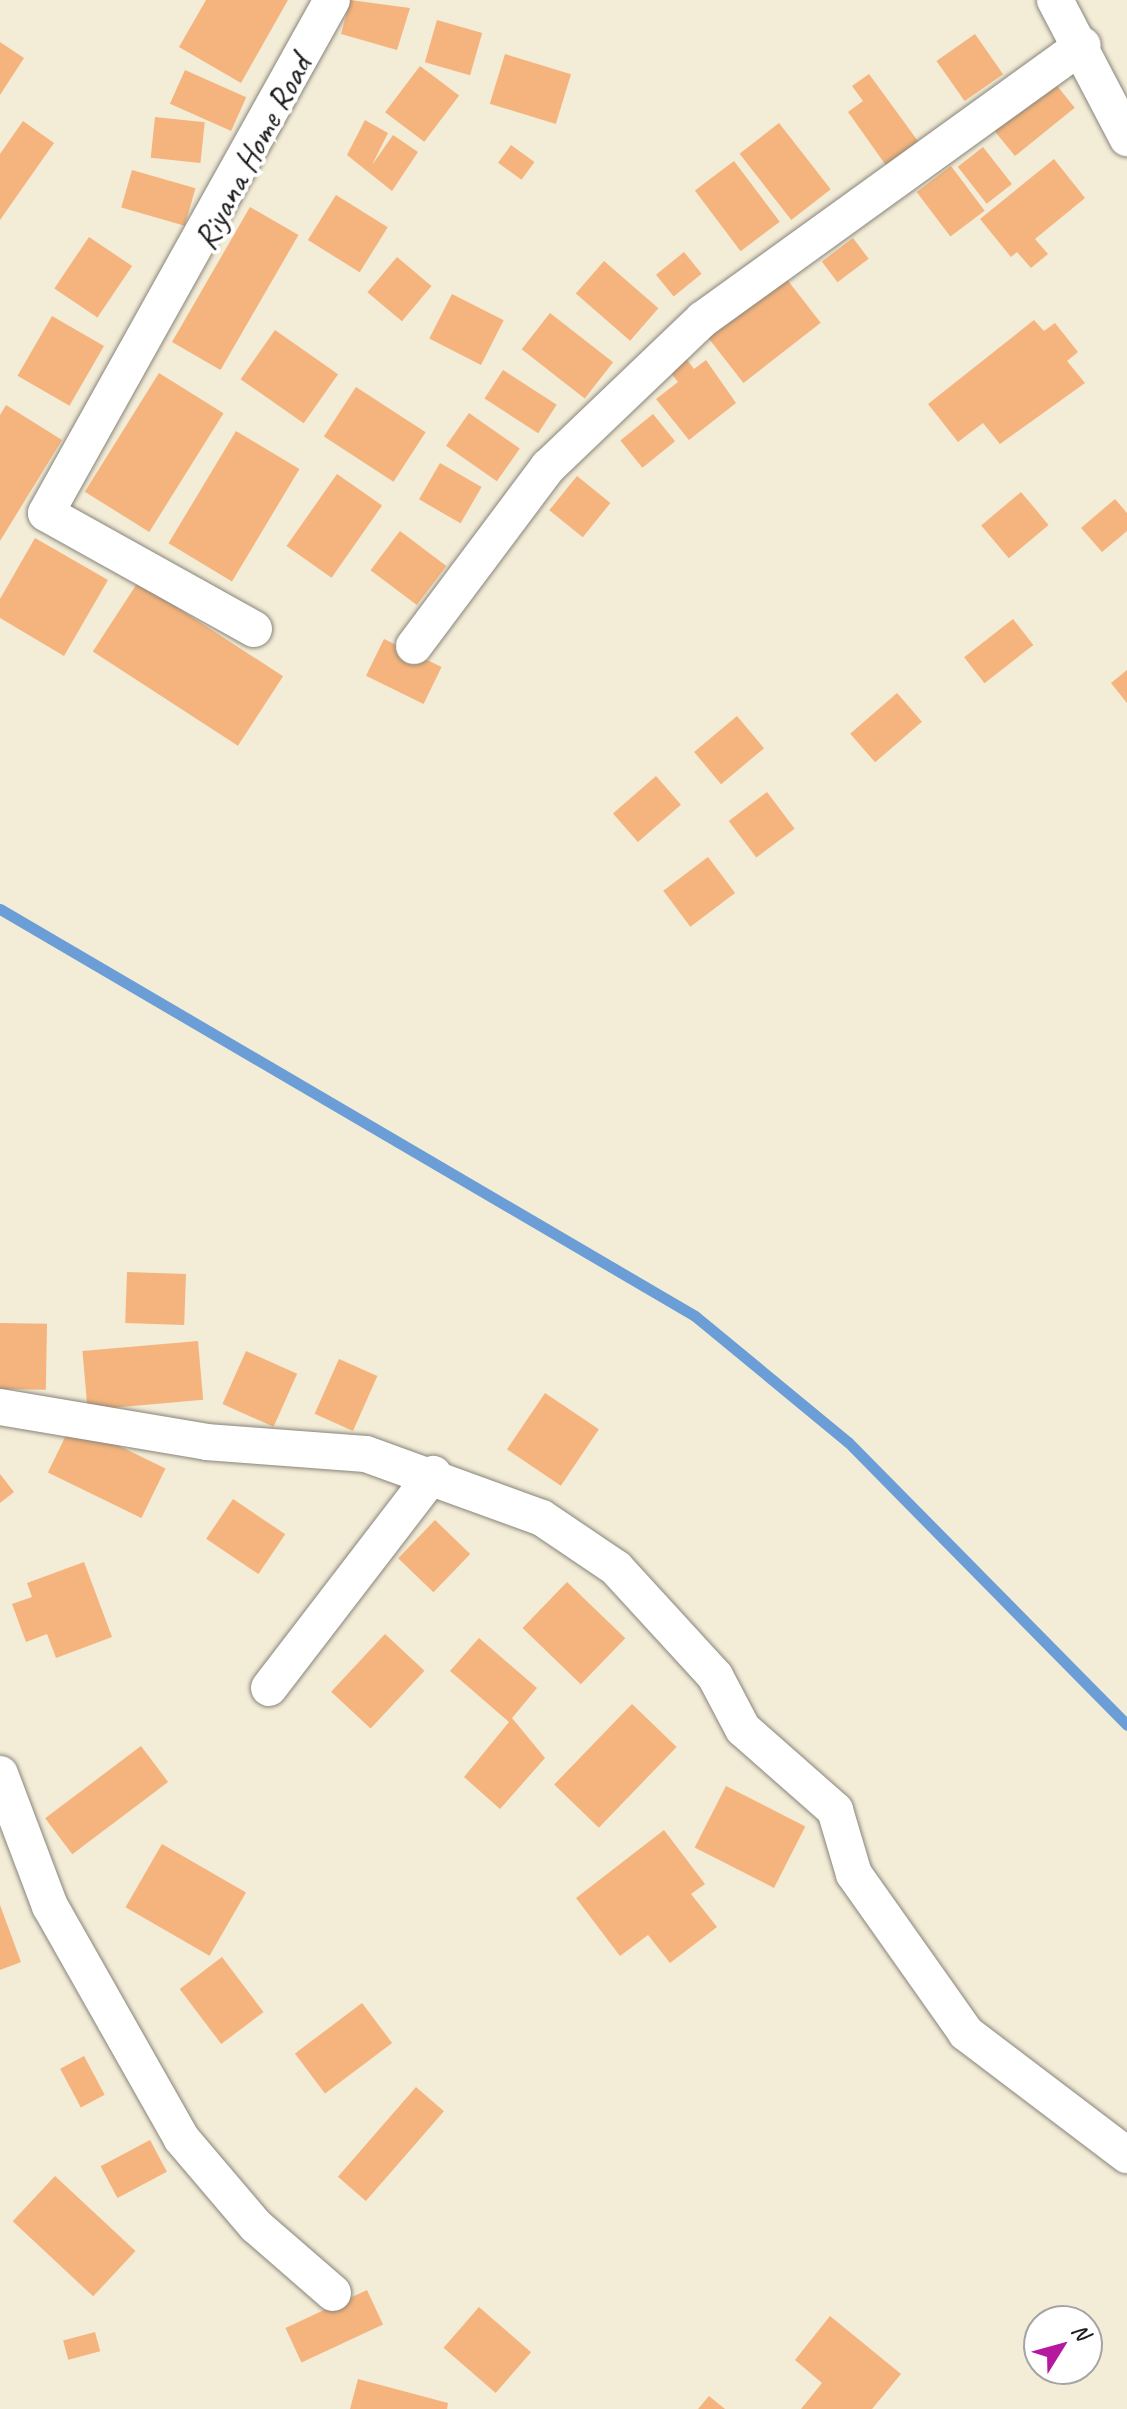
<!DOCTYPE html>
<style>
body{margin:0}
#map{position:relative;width:1127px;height:2409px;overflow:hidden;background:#f3ecd7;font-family:Caveat,sans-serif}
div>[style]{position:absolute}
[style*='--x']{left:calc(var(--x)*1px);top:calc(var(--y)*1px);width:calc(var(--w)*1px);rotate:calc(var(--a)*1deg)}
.stream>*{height:11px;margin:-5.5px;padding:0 5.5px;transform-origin:5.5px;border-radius:5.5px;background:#6b9dd6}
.building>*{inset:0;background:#f5b47d;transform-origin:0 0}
.roads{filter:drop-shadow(0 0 2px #88847a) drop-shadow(0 0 2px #88847a)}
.minor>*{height:36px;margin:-18px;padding:0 18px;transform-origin:18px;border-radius:18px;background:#fff}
span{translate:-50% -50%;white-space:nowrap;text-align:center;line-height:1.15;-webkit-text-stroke:8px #fff;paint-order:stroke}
.street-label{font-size:34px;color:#1c1c1c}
.north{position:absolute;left:1023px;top:2305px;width:80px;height:80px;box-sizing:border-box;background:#fff;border:2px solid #a4a4a4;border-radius:50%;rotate:53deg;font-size:22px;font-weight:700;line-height:32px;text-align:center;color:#1c1c1c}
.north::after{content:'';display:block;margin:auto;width:28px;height:36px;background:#b5179e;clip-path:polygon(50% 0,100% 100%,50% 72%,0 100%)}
</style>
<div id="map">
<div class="stream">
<i style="--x:0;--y:909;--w:805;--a:30.35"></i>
<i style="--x:695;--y:1316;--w:198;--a:39.5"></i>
<i style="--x:848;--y:1442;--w:397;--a:45.4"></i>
</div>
<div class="building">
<i style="clip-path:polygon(206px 0,288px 0,241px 83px,179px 47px)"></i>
<i style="clip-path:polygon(350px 0,410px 8px,397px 50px,341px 34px)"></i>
<i style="left:437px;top:20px;width:47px;height:44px;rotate:16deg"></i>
<i style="left:975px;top:34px;width:49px;height:47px;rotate:55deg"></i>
<i style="clip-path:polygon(0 42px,24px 58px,0 95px)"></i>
<i style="left:505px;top:54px;width:69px;height:52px;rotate:17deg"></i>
<i style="left:420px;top:66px;width:49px;height:58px;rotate:37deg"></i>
<i style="left:185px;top:70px;width:67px;height:37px;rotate:24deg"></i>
<i style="clip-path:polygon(869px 74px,923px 148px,890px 171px,848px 112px,863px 101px,852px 86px)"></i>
<i style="left:1054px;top:82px;width:33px;height:77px;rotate:51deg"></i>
<i style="left:155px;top:117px;width:50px;height:41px;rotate:6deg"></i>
<i style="clip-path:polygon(365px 120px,388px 133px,372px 165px,393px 135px,418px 152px,392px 191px,347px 155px)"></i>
<i style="clip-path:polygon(23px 121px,54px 143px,0 220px,0 154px)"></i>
<i style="left:779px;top:123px;width:84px;height:50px;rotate:52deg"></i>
<i style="left:511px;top:145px;width:29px;height:22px;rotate:36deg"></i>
<i style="left:983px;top:147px;width:47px;height:32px;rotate:52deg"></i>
<i style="clip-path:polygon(1054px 159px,1085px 198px,1035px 239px,1048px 254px,1031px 268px,1017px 252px,1011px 257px,980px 219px)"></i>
<i style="left:734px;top:161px;width:76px;height:49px;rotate:53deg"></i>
<i style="left:951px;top:166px;width:56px;height:43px;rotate:53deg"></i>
<i style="left:132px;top:170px;width:66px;height:39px;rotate:16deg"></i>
<i style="left:336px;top:195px;width:61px;height:53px;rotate:32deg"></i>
<i style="left:250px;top:207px;width:56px;height:156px;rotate:30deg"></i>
<i style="left:89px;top:237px;width:52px;height:62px;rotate:34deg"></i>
<i style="left:853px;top:238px;width:26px;height:39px;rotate:53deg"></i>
<i style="left:684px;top:252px;width:28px;height:36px;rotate:51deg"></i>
<i style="left:397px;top:257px;width:45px;height:46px;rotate:40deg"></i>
<i style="left:604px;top:261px;width:72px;height:43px;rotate:41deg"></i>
<i style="left:785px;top:277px;width:58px;height:98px;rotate:52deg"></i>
<i style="left:452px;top:294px;width:58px;height:50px;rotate:27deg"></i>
<i style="left:550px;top:313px;width:80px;height:46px;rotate:38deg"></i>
<i style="left:52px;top:316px;width:60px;height:69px;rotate:30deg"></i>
<i style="clip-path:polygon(1034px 320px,1044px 331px,1055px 323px,1078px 352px,1067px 361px,1085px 383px,1000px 444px,983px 423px,958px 442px,928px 404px)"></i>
<i style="left:275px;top:330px;width:77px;height:60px;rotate:35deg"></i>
<i style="clip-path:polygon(681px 352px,694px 369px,706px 360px,736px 403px,689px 440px,656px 399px,678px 382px,664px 364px)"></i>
<i style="left:503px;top:370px;width:64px;height:34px;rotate:33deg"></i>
<i style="left:159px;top:373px;width:76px;height:140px;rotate:32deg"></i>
<i style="left:356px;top:387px;width:83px;height:59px;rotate:33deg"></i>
<i style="clip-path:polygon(6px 405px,62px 440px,0 541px,0 415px)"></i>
<i style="left:469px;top:413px;width:62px;height:40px;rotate:35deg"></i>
<i style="left:653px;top:414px;width:35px;height:42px;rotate:51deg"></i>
<i style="left:236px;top:431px;width:74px;height:131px;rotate:31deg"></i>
<i style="left:440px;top:463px;width:48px;height:42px;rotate:30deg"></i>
<i style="left:337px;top:474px;width:55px;height:88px;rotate:35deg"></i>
<i style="left:577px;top:476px;width:43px;height:44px;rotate:39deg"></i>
<i style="left:1021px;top:492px;width:43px;height:52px;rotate:50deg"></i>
<i style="clip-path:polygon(1115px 499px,1127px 513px,1127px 531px,1102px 552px,1081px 528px)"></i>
<i style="left:400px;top:531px;width:58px;height:49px;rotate:37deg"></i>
<i style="clip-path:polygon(35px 538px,108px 580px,64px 656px,0 618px,0 599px)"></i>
<i style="left:138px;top:582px;width:173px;height:83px;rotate:33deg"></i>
<i style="left:1013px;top:619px;width:33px;height:62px;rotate:52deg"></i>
<i style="left:384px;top:639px;width:64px;height:41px;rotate:26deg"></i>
<i style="clip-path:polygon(1127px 670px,1127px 703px,1111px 683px)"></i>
<i style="left:897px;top:693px;width:38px;height:62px;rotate:49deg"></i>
<i style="left:737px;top:716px;width:42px;height:56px;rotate:50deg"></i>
<i style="left:656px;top:776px;width:38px;height:57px;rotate:49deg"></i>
<i style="left:767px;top:792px;width:46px;height:48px;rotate:53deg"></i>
<i style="left:708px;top:857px;width:45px;height:56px;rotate:53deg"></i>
<i style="left:127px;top:1272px;width:59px;height:51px;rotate:2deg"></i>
<i style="left:0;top:1323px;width:47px;height:66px;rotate:1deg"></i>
<i style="left:198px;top:1341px;width:59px;height:116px;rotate:85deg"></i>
<i style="left:246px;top:1351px;width:56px;height:58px;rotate:24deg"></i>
<i style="left:339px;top:1359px;width:42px;height:60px;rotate:24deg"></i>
<i style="left:545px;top:1393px;width:65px;height:68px;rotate:34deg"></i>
<i style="left:72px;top:1423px;width:104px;height:55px;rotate:26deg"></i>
<i style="clip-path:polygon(0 1474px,14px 1492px,0 1503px)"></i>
<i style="left:233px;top:1499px;width:63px;height:48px;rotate:34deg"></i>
<i style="left:435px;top:1520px;width:49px;height:53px;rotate:44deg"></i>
<i style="clip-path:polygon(84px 1562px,112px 1637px,56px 1658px,47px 1634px,26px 1642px,12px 1604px,32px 1597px,27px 1583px)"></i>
<i style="left:567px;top:1582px;width:81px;height:64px;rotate:44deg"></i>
<i style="left:385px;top:1634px;width:54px;height:79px;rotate:43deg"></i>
<i style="clip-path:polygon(479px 1638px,537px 1688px,512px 1718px,545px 1758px,500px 1809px,464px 1777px,509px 1722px,450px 1671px)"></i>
<i style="left:632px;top:1704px;width:62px;height:112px;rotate:44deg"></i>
<i style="left:141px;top:1746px;width:45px;height:120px;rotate:53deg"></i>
<i style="left:726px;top:1786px;width:89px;height:69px;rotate:27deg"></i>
<i style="clip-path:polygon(664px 1830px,705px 1884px,691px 1894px,717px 1927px,670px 1963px,648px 1935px,620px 1956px,576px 1898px)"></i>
<i style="left:162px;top:1844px;width:97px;height:73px;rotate:30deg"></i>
<i style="clip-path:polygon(0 1905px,21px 1962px,0 1970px)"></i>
<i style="left:222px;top:1957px;width:69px;height:53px;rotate:53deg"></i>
<i style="left:362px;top:2003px;width:50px;height:84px;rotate:53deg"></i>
<i style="left:84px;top:2056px;width:44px;height:27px;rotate:62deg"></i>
<i style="left:416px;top:2087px;width:37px;height:119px;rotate:41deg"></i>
<i style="left:150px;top:2140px;width:36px;height:56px;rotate:62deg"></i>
<i style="left:55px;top:2176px;width:110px;height:62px;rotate:43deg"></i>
<i style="left:367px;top:2290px;width:38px;height:90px;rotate:65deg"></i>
<i style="left:479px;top:2307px;width:69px;height:54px;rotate:41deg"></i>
<i style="clip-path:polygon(830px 2316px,901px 2374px,872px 2409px,801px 2409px,822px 2383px,795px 2360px)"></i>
<i style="left:95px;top:2332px;width:20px;height:33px;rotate:75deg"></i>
<i style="clip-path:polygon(358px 2379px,448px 2403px,447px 2409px,350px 2409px)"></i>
<i style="clip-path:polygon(709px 2396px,725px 2409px,698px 2409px)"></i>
</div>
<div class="roads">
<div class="minor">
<i style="--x:1055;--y:0;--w:156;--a:62.4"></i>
<i style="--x:254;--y:629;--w:238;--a:-150.9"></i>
<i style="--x:46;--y:513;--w:587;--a:-60.86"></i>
<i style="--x:414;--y:646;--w:224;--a:-53.2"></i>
<i style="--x:548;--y:467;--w:214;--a:-43.7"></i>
<i style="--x:703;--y:319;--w:468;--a:-35.8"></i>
<i style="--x:0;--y:1407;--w:209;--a:9.6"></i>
<i style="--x:206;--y:1442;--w:160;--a:4.3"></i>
<i style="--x:366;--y:1454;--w:187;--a:20"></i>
<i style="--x:542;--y:1518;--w:89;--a:34"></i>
<i style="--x:616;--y:1568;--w:147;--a:47.5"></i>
<i style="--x:715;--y:1676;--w:60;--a:62.2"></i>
<i style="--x:743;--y:1729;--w:123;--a:41.4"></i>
<i style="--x:835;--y:1810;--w:67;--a:73.5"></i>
<i style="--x:854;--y:1874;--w:194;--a:54.8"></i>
<i style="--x:966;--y:2033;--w:202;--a:37.2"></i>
<i style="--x:269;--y:1688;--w:270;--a:-52.5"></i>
<i style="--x:0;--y:1774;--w:141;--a:69.3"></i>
<i style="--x:50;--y:1906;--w:266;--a:60.5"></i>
<i style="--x:181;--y:2138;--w:116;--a:49.6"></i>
<i style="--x:256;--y:2226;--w:102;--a:41"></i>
</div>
</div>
<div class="street-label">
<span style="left:252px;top:152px;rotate:-62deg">Riyana Home Road</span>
</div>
<div class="north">N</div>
</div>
